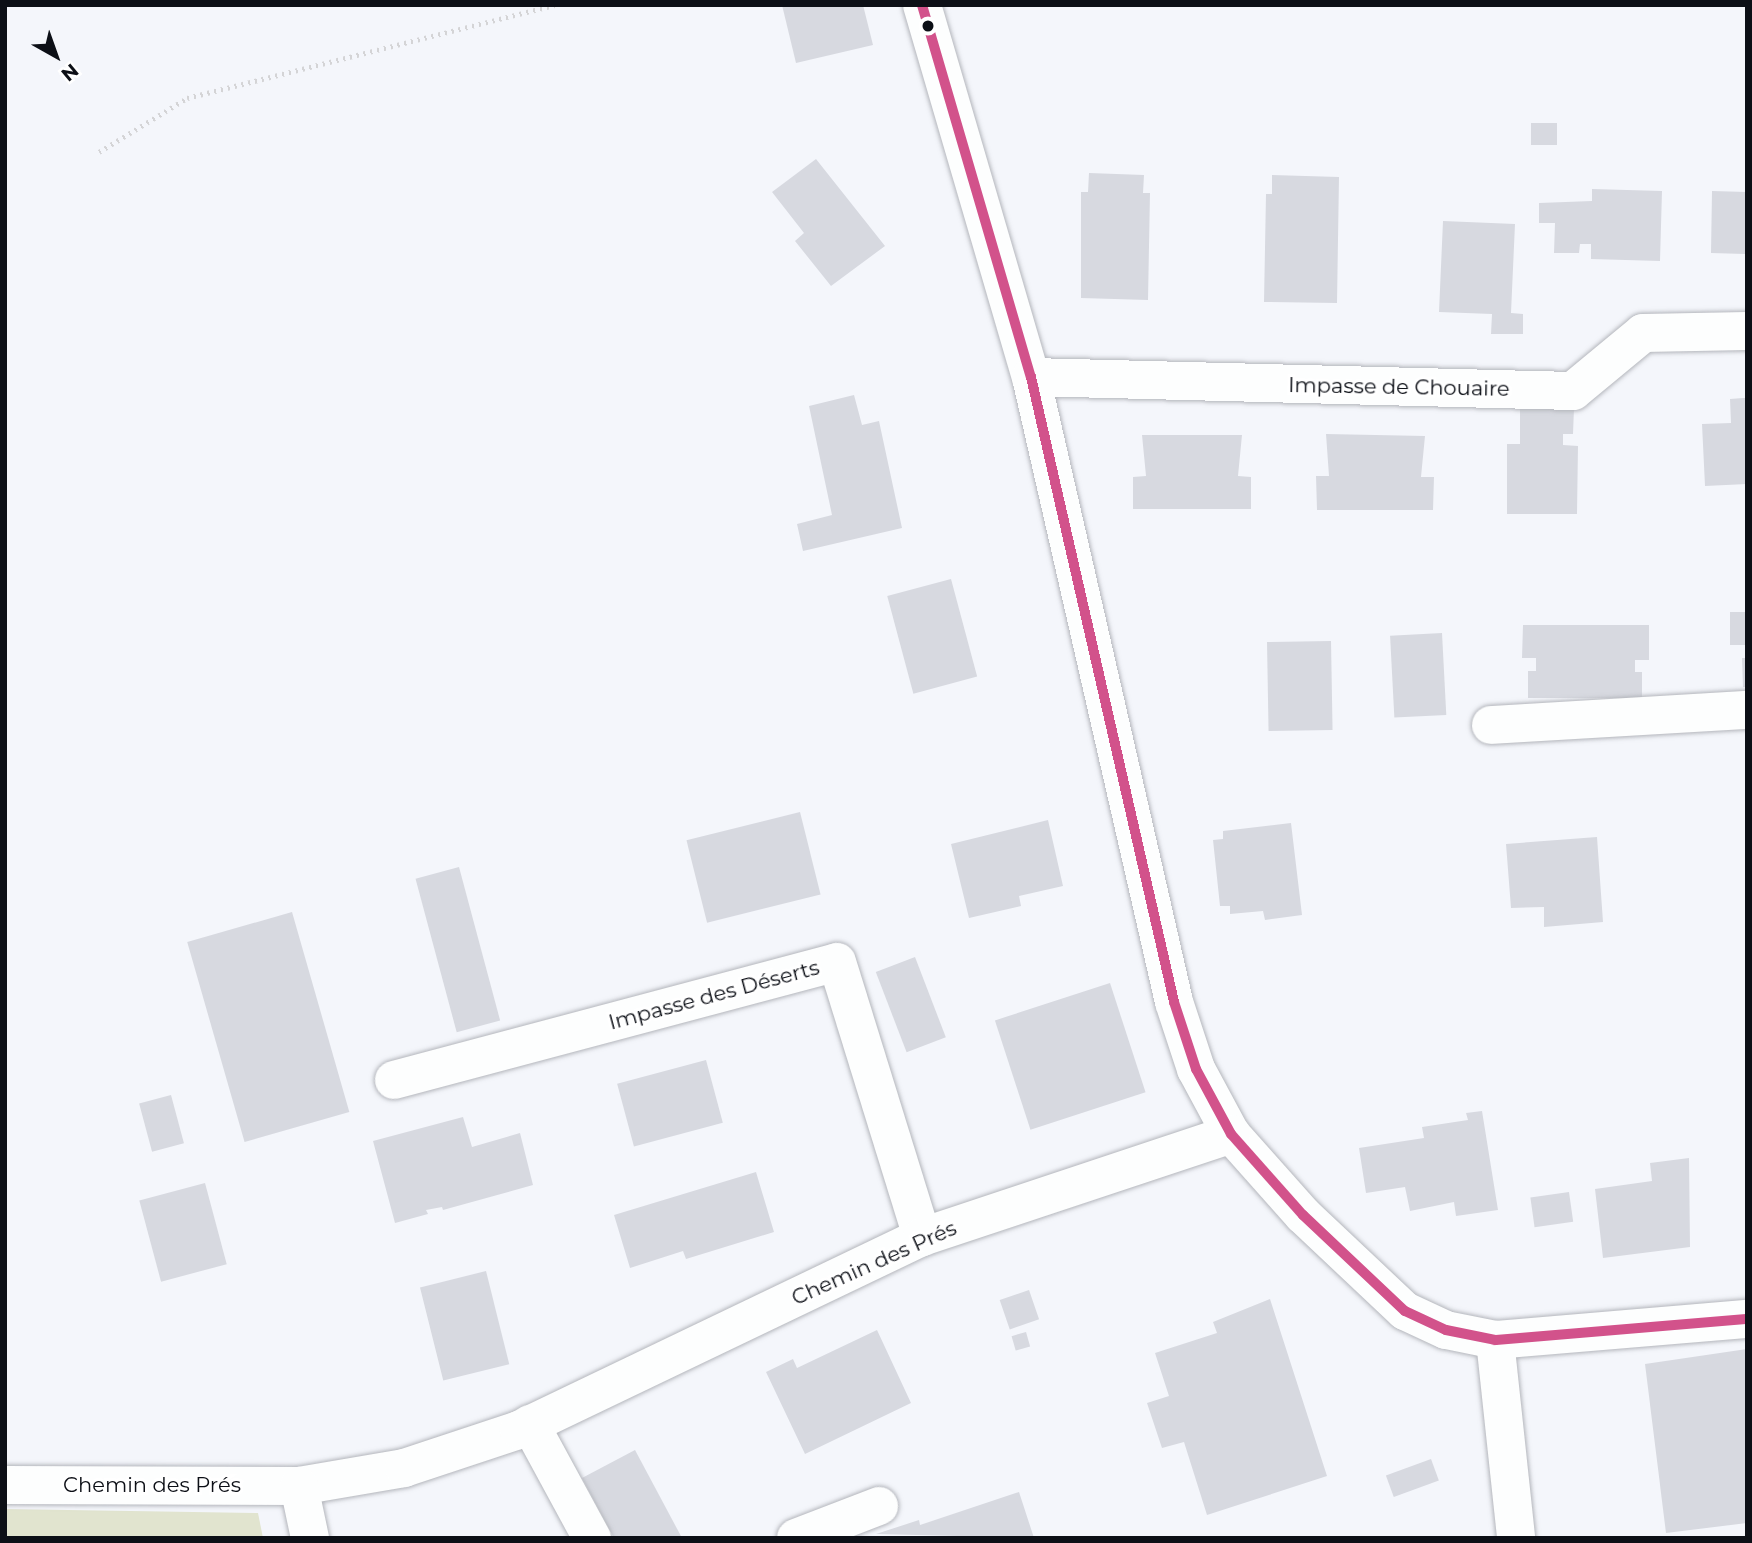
<!DOCTYPE html>
<meta charset="utf-8">
<style>
body{margin:0}
#map{position:relative;width:1752px;height:1543px;overflow:hidden;background:#f4f6fb;font-family:Montserrat,sans-serif}
div>[style]{position:absolute}
[style*='--x']{left:calc(var(--x)*1px);top:calc(var(--y)*1px);width:calc(var(--w)*1px);rotate:calc(var(--a)*1deg)}
.green>*{inset:0;background:#e1e4cf}
.building>*{inset:0;background:#d7d9e0;transform-origin:0 0}
.path>*{height:4.5px;margin-top:-2.25px;transform-origin:0;background:repeating-linear-gradient(90deg,#d4d4d6 0 2px,transparent 0 7px)}
.roads{filter:drop-shadow(0 0 2px #b4b6bc) drop-shadow(0 0 2px #b4b6bc)}
.minor>*{height:38px;margin:-19px;padding:0 19px;transform-origin:19px;border-radius:19px;background:#fdfefe}
.bus-1>*{height:10px;margin:-5px;padding:0 5px;transform-origin:5px;border-radius:5px;background:#d2528b}
.dots>*{width:19px;height:19px;translate:-50% -50%;box-sizing:border-box;border:4px solid #fff;border-radius:50%}
span{translate:-50% -50%;white-space:nowrap;text-align:center;line-height:1.15;-webkit-text-stroke:6px #fff;paint-order:stroke}
.street-label{font-size:21px;color:#0c0f16}
.frame{position:absolute;inset:0;border:7px solid #0c0f16;pointer-events:none}
.north{position:absolute;left:21px;top:21px;width:70px;height:70px;-webkit-text-stroke:5px #fff;paint-order:stroke;rotate:140deg;font-size:19px;font-weight:700;line-height:28px;text-align:center;color:#0c0f16}
.north::after{content:'';display:block;margin:auto;width:24px;height:32px;background:#0c0f16;clip-path:polygon(50% 0,100% 100%,50% 72%,0 100%)}
</style>
<div id="map">
<div class="green">
<i style="clip-path:polygon(5px 1509px,258px 1513px,263px 1538px,5px 1538px)"></i>
</div>
<div class="building">
<i style="clip-path:polygon(782px 5px,863px 5px,873px 45px,796px 63px)"></i>
<i style="left:1531px;top:123px;width:26px;height:22px"></i>
<i style="clip-path:polygon(816px 159px,885px 246px,831px 286px,795px 241px,804px 233px,772px 192px)"></i>
<i style="clip-path:polygon(1089px 173px,1144px 175px,1143px 193px,1150px 193px,1148px 300px,1081px 298px,1081px 192px,1088px 192px)"></i>
<i style="clip-path:polygon(1272px 175px,1339px 177px,1337px 303px,1264px 302px,1266px 194px,1272px 194px)"></i>
<i style="clip-path:polygon(1592px 189px,1662px 191px,1660px 261px,1591px 259px,1591px 244px,1580px 244px,1579px 253px,1554px 253px,1555px 223px,1539px 223px,1539px 203px,1592px 201px)"></i>
<i style="clip-path:polygon(1712px 191px,1747px 192px,1747px 262px,1745px 254px,1711px 253px)"></i>
<i style="clip-path:polygon(1443px 221px,1515px 224px,1511px 313px,1523px 314px,1523px 334px,1491px 334px,1492px 314px,1439px 312px)"></i>
<i style="clip-path:polygon(854px 395px,862px 425px,879px 421px,902px 528px,803px 551px,797px 524px,832px 515px,809px 406px)"></i>
<i style="clip-path:polygon(1743px 398px,1747px 398px,1747px 484px,1705px 486px,1702px 424px,1731px 423px,1730px 399px)"></i>
<i style="clip-path:polygon(1520px 407px,1574px 408px,1573px 434px,1563px 434px,1563px 445px,1578px 446px,1577px 514px,1507px 514px,1507px 444px,1520px 444px)"></i>
<i style="clip-path:polygon(1326px 434px,1425px 436px,1421px 477px,1434px 477px,1433px 510px,1317px 510px,1316px 476px,1329px 476px)"></i>
<i style="clip-path:polygon(1142px 435px,1242px 435px,1238px 476px,1251px 477px,1251px 509px,1133px 509px,1133px 477px,1146px 476px)"></i>
<i style="left:951px;top:579px;width:101px;height:66px;rotate:75deg"></i>
<i style="left:1730px;top:612px;width:17px;height:33px"></i>
<i style="clip-path:polygon(1523px 625px,1649px 625px,1649px 660px,1635px 660px,1635px 672px,1642px 672px,1642px 698px,1528px 698px,1528px 671px,1536px 671px,1536px 658px,1522px 658px)"></i>
<i style="left:1442px;top:633px;width:82px;height:52px;rotate:87deg"></i>
<i style="left:1331px;top:641px;width:89px;height:64px;rotate:89deg"></i>
<i style="clip-path:polygon(1742px 658px,1747px 658px,1747px 687px,1743px 687px)"></i>
<i style="left:800px;top:812px;width:85px;height:117px;rotate:76deg"></i>
<i style="clip-path:polygon(1048px 820px,1063px 886px,1019px 896px,1021px 906px,969px 918px,951px 844px)"></i>
<i style="clip-path:polygon(1291px 823px,1302px 915px,1265px 920px,1263px 911px,1230px 914px,1230px 906px,1220px 906px,1213px 840px,1223px 839px,1223px 831px)"></i>
<i style="clip-path:polygon(1597px 837px,1603px 922px,1544px 927px,1544px 907px,1511px 908px,1506px 844px)"></i>
<i style="left:459px;top:867px;width:159px;height:45px;rotate:75deg"></i>
<i style="left:292px;top:912px;width:208px;height:109px;rotate:74deg"></i>
<i style="left:915px;top:957px;width:86px;height:42px;rotate:69deg"></i>
<i style="left:1110px;top:983px;width:115px;height:121px;rotate:72deg"></i>
<i style="left:706px;top:1060px;width:65px;height:92px;rotate:75deg"></i>
<i style="left:171px;top:1095px;width:50px;height:33px;rotate:75deg"></i>
<i style="clip-path:polygon(1482px 1111px,1498px 1210px,1456px 1216px,1454px 1202px,1410px 1211px,1405px 1187px,1366px 1193px,1359px 1148px,1424px 1138px,1422px 1127px,1468px 1120px,1466px 1113px)"></i>
<i style="clip-path:polygon(463px 1117px,472px 1147px,520px 1133px,533px 1185px,443px 1210px,442px 1207px,426px 1210px,428px 1214px,395px 1223px,373px 1141px)"></i>
<i style="clip-path:polygon(1689px 1158px,1690px 1247px,1603px 1258px,1595px 1189px,1652px 1181px,1650px 1163px)"></i>
<i style="clip-path:polygon(756px 1172px,774px 1232px,686px 1259px,683px 1251px,630px 1268px,614px 1215px)"></i>
<i style="left:205px;top:1183px;width:84px;height:68px;rotate:75deg"></i>
<i style="left:1569px;top:1192px;width:30px;height:39px;rotate:82deg"></i>
<i style="left:486px;top:1271px;width:96px;height:68px;rotate:76deg"></i>
<i style="left:1029px;top:1290px;width:31px;height:31px;rotate:71deg"></i>
<i style="clip-path:polygon(1270px 1299px,1327px 1476px,1207px 1515px,1184px 1442px,1162px 1448px,1147px 1403px,1169px 1396px,1155px 1353px,1217px 1333px,1213px 1322px)"></i>
<i style="clip-path:polygon(877px 1330px,911px 1403px,805px 1454px,766px 1372px,793px 1359px,797px 1368px)"></i>
<i style="left:1026px;top:1332px;width:15px;height:15px;rotate:74deg"></i>
<i style="clip-path:polygon(1747px 1349px,1747px 1523px,1666px 1533px,1645px 1364px)"></i>
<i style="clip-path:polygon(635px 1450px,682px 1538px,614px 1538px,582px 1478px)"></i>
<i style="left:1431px;top:1459px;width:23px;height:48px;rotate:70deg"></i>
<i style="clip-path:polygon(1019px 1492px,1034px 1538px,876px 1534px,919px 1520px,920px 1525px)"></i>
</div>
<div class="path">
<i style="--x:99;--y:152;--w:103;--a:-31.5"></i>
<i style="--x:187;--y:98;--w:379;--a:-14.2"></i>
</div>
<div class="roads">
<div class="minor">
<i style="--x:922;--y:5;--w:388;--a:73.7"></i>
<i style="--x:1031;--y:377;--w:641;--a:77.11"></i>
<i style="--x:1174;--y:1002;--w:71;--a:71.8"></i>
<i style="--x:1196;--y:1069;--w:74;--a:61.7"></i>
<i style="--x:1231;--y:1134;--w:108;--a:48.4"></i>
<i style="--x:1303;--y:1215;--w:140;--a:43.3"></i>
<i style="--x:1405;--y:1311;--w:45;--a:24.9"></i>
<i style="--x:1446;--y:1330;--w:50;--a:11.5"></i>
<i style="--x:1495;--y:1340;--w:253;--a:-4.8"></i>
<i style="--x:1031;--y:377;--w:542;--a:1.48"></i>
<i style="--x:1573;--y:391;--w:91;--a:-39.6"></i>
<i style="--x:1643;--y:333;--w:104;--a:-1.1"></i>
<i style="--x:1491;--y:725;--w:256;--a:-3.4"></i>
<i style="--x:394;--y:1080;--w:458;--a:-14.9"></i>
<i style="--x:837;--y:962;--w:288;--a:72.8"></i>
<i style="--x:1495;--y:1340;--w:199;--a:83.9"></i>
<i style="--x:530;--y:1424;--w:130;--a:61.5"></i>
<i style="--x:5;--y:1485;--w:294;--a:0.2"></i>
<i style="--x:299;--y:1486;--w:107;--a:-9.7"></i>
<i style="--x:404;--y:1468;--w:121;--a:-18.3"></i>
<i style="--x:519;--y:1430;--w:447;--a:-25.6"></i>
<i style="--x:922;--y:1237;--w:326;--a:-18.4"></i>
<i style="--x:299;--y:1486;--w:53;--a:78.1"></i>
<i style="--x:796;--y:1538;--w:89;--a:-21.1"></i>
</div>
</div>
<div class="bus-1">
<i style="--x:922;--y:5;--w:388;--a:73.7"></i>
<i style="--x:1031;--y:377;--w:641;--a:77.11"></i>
<i style="--x:1174;--y:1002;--w:71;--a:71.8"></i>
<i style="--x:1196;--y:1069;--w:74;--a:61.7"></i>
<i style="--x:1231;--y:1134;--w:108;--a:48.4"></i>
<i style="--x:1303;--y:1215;--w:140;--a:43.3"></i>
<i style="--x:1405;--y:1311;--w:45;--a:24.9"></i>
<i style="--x:1446;--y:1330;--w:50;--a:11.5"></i>
<i style="--x:1495;--y:1340;--w:253;--a:-4.8"></i>
</div>
<div class="dots">
<i style="left:928px;top:26px;background:#0c0f16"></i>
</div>
<div class="street-label">
<span style="left:1399px;top:387px;rotate:1deg">Impasse de Chouaire</span>
<span style="left:714px;top:995px;rotate:-15deg">Impasse des Déserts</span>
<span style="left:874px;top:1263px;rotate:-24deg">Chemin des Prés</span>
<span style="left:152px;top:1485px">Chemin des Prés</span>
</div>
<div class="frame"></div>
<div class="north">N</div>
</div>
